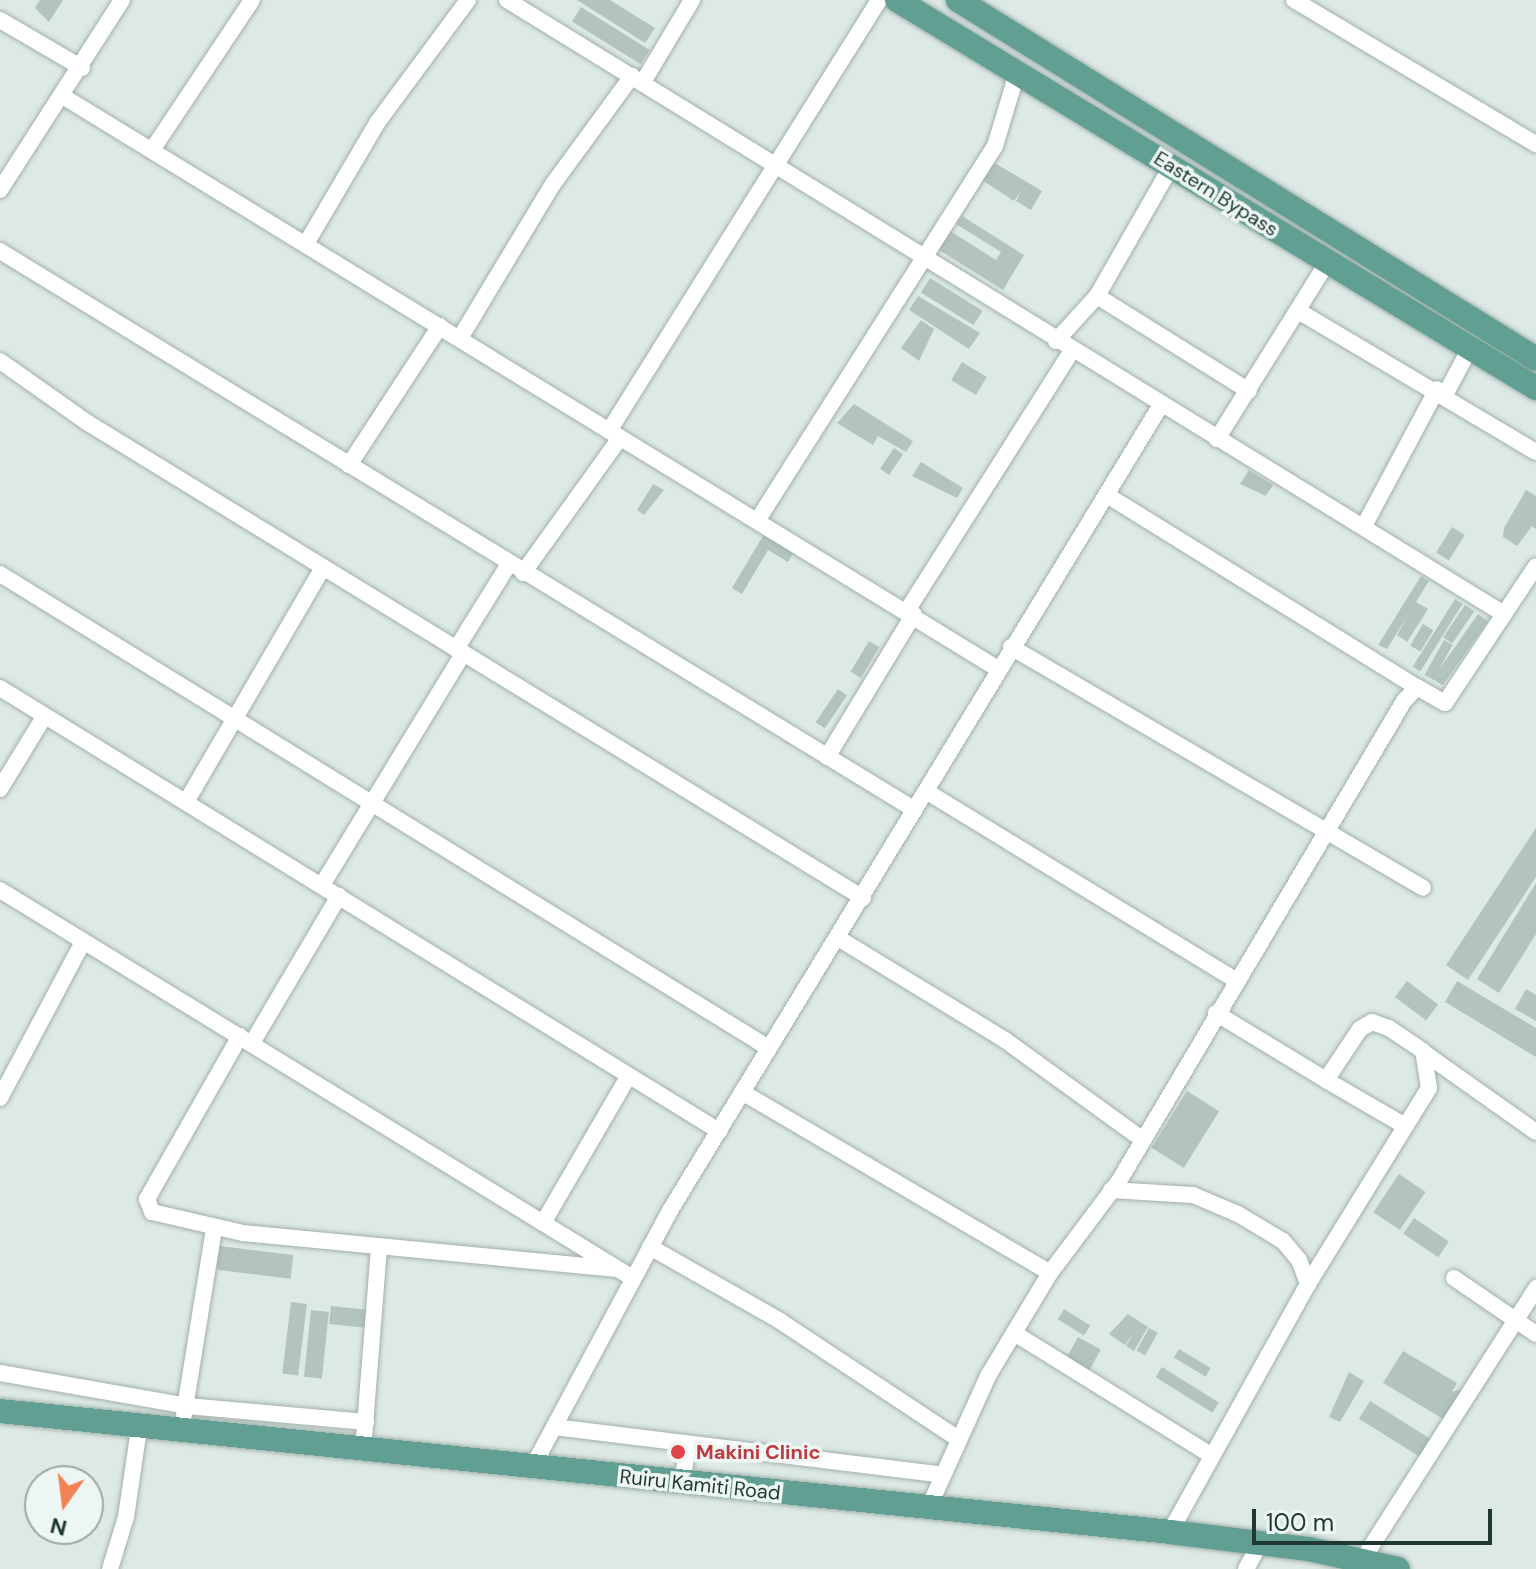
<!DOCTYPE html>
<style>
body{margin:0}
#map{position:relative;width:1536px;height:1569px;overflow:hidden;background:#dde9e5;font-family:"DM Sans",sans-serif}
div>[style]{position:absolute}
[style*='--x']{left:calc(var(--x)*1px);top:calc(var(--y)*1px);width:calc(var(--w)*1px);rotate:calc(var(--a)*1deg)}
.building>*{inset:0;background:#b3c4be;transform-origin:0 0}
.roads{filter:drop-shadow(0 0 2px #a0b0ac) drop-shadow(0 0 2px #a0b0ac)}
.minor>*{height:16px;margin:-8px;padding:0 8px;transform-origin:8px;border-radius:8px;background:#fff}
.primary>*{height:24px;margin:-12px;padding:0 12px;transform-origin:12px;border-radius:12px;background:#619f93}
.dots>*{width:22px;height:22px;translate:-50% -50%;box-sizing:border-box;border:4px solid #edf6f2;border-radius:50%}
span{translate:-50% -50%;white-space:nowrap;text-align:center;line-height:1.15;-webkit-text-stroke:7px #edf6f2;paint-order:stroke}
.street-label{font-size:20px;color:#1f3833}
.health-label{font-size:20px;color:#be3a42;font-weight:700}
.left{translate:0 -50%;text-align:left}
.north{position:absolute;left:24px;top:1465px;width:80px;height:80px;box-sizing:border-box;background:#edf6f2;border:2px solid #9baaa6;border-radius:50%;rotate:194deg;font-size:22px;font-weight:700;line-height:32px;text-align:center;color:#1f3833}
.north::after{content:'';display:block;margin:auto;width:28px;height:36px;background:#f28253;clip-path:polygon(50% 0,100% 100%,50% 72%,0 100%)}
.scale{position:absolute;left:1252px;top:1509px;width:240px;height:36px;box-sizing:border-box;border:4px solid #1f3833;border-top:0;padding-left:10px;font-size:24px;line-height:28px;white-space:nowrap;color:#1f3833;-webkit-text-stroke:6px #edf6f2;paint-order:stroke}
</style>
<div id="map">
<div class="building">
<i style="clip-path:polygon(40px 0,63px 0,49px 22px,35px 8px)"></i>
<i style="clip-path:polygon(577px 0,610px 0,655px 28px,645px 43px)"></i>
<i style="left:581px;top:7px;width:81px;height:17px;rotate:32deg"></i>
<i style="clip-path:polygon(993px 162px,1042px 191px,1031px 210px,1016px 201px,1021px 191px,1014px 201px,982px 180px)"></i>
<i style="clip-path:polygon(962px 216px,1024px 255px,1003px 290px,939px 250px,950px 231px,996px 260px,1001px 252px,956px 224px)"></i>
<i style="left:930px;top:278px;width:62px;height:17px;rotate:32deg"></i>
<i style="clip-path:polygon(918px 296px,980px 333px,969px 349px,909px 310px)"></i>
<i style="clip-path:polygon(921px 320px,934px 329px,919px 361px,901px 348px)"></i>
<i style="left:962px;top:362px;width:29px;height:21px;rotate:31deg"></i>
<i style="clip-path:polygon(854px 404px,913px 441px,906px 452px,878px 436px,873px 445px,837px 423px)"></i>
<i style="left:894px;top:448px;width:11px;height:25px;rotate:34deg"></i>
<i style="clip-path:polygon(921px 462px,963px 488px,957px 498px,912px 476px)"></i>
<i style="clip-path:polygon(1249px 470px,1273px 485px,1266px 496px,1240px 484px)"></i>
<i style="clip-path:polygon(653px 484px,664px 490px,644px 515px,637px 510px)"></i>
<i style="clip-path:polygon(1526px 490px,1536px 496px,1536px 529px,1532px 526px,1517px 546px,1503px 537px,1504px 528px)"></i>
<i style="left:1452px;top:527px;width:15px;height:30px;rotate:32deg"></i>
<i style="clip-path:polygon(764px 534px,794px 552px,788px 562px,768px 550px,742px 594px,732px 588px)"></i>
<i style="clip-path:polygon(1421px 576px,1429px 581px,1416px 602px,1428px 609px,1407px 642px,1397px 635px,1408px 615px,1387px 649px,1378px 645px)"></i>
<i style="left:1455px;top:599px;width:9px;height:80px;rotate:32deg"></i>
<i style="left:1465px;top:605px;width:11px;height:39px;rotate:34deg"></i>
<i style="left:1478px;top:614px;width:12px;height:79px;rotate:35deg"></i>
<i style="left:1423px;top:624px;width:12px;height:25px;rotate:31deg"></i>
<i style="left:1444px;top:640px;width:10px;height:40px;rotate:29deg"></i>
<i style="left:869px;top:641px;width:12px;height:36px;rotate:31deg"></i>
<i style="left:838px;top:689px;width:11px;height:40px;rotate:34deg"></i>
<i style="clip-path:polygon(1536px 828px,1536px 877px,1468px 980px,1446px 965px)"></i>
<i style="clip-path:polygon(1536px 883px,1536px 934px,1499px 993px,1477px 979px)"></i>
<i style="left:1407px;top:981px;width:39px;height:20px;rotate:37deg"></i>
<i style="clip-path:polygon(1457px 981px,1536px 1028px,1536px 1057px,1445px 1002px)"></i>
<i style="clip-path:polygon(1526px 989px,1536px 995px,1536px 1021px,1515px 1009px)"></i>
<i style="left:1187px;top:1091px;width:38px;height:67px;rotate:32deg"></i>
<i style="left:1399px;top:1174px;width:32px;height:46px;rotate:34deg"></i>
<i style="left:1414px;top:1218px;width:42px;height:19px;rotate:34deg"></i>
<i style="left:220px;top:1246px;width:74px;height:24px;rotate:7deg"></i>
<i style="left:291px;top:1302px;width:16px;height:72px;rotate:7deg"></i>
<i style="left:331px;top:1306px;width:37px;height:18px;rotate:6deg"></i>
<i style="left:1064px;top:1309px;width:31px;height:12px;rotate:32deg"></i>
<i style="left:311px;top:1310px;width:18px;height:67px;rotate:6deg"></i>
<i style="clip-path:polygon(1128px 1314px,1148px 1327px,1134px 1351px,1126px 1346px,1134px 1332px,1125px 1345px,1109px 1334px)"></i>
<i style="left:1149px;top:1328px;width:10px;height:26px;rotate:29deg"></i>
<i style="left:1078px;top:1337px;width:26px;height:25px;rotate:29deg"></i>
<i style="left:1179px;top:1349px;width:37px;height:10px;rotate:31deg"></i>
<i style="clip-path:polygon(1403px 1351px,1457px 1383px,1452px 1392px,1464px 1388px,1445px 1420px,1383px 1383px)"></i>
<i style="left:1162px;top:1367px;width:67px;height:12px;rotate:32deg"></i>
<i style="clip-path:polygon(1349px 1372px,1364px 1381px,1340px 1422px,1329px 1417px)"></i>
<i style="left:1370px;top:1401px;width:75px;height:21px;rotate:32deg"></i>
</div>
<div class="roads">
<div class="minor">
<i style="--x:507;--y:0;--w:1171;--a:31.63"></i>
<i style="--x:1294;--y:0;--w:282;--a:30.8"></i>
<i style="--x:0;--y:20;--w:95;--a:30.3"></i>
<i style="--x:643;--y:82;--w:96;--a:-59.1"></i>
<i style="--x:64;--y:97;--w:1095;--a:31.48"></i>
<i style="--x:152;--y:150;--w:180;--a:-56.3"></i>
<i style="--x:0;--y:190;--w:226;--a:-57.3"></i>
<i style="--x:307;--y:242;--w:138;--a:-59.5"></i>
<i style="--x:377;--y:123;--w:153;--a:-53.5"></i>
<i style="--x:0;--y:251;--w:1072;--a:31.42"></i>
<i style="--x:1097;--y:296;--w:179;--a:32"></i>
<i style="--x:1300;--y:312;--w:274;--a:30.7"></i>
<i style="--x:460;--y:338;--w:180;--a:-58.9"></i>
<i style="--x:553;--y:184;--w:134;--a:-53.8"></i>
<i style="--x:1056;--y:341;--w:61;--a:-47.7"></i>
<i style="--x:1097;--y:296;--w:149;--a:-60.2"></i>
<i style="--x:0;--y:361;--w:108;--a:35.2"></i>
<i style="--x:88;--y:423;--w:909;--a:31.5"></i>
<i style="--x:1446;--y:393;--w:51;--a:-61.9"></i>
<i style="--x:609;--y:431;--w:509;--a:-57.93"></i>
<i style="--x:1217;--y:439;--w:208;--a:-58"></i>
<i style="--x:349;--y:465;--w:166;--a:-56.8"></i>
<i style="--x:1110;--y:497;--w:361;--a:31.8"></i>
<i style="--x:757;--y:521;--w:444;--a:-57.6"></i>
<i style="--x:995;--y:146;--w:76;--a:-73.2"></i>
<i style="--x:1364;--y:526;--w:155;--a:-61.9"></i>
<i style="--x:523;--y:573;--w:166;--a:-54.3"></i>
<i style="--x:0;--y:574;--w:901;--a:31.66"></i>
<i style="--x:908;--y:609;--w:306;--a:-57.6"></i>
<i style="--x:1011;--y:647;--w:477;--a:30.3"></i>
<i style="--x:456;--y:649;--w:100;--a:-58.1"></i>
<i style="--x:0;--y:688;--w:845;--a:31.64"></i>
<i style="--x:827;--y:757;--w:167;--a:-58.7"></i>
<i style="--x:0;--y:789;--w:84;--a:-58.6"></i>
<i style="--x:929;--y:793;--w:359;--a:31.4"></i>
<i style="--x:186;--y:802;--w:271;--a:-59.7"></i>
<i style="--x:322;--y:885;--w:271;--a:-58.6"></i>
<i style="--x:0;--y:890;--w:740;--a:31.52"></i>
<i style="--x:838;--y:938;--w:196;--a:31.4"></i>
<i style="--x:1005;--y:1040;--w:170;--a:35.9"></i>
<i style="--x:240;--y:1036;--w:188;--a:119.7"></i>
<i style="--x:147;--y:1199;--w:14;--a:69"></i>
<i style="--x:152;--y:1212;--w:93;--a:13"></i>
<i style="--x:243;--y:1233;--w:373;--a:5.5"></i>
<i style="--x:252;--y:1043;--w:171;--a:-59.4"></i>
<i style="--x:1423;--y:1052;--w:138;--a:35.3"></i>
<i style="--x:1326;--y:1080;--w:91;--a:30.2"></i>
<i style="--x:742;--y:1092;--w:357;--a:30.4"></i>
<i style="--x:0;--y:1098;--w:174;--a:-62"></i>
<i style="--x:1111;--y:1190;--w:82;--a:3.5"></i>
<i style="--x:1193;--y:1195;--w:49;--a:22.9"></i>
<i style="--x:1238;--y:1214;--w:52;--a:31"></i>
<i style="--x:1283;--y:1241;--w:25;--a:50"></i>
<i style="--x:1299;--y:1260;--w:26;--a:69"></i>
<i style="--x:543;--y:1223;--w:169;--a:-59.8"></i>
<i style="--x:650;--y:1247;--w:150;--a:29.6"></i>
<i style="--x:780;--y:1321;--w:214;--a:33.5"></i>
<i style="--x:1454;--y:1278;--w:99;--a:34.3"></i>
<i style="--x:1014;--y:1333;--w:233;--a:31.8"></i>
<i style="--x:0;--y:1373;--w:190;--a:10"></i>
<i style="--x:187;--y:1406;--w:180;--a:5.1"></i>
<i style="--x:184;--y:1414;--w:188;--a:-80.8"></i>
<i style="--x:554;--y:1427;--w:392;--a:7"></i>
<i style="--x:363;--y:1451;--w:205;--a:-85.5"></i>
<i style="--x:532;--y:1468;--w:294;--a:-61.8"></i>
<i style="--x:671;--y:1209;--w:942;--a:-58.64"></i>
<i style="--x:682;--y:1483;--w:39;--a:-81"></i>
<i style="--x:928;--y:1509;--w:146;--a:-65.7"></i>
<i style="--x:988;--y:1376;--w:120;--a:-59"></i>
<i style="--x:1050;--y:1273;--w:115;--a:-53.1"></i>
<i style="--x:1119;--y:1181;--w:558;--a:-59.3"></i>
<i style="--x:1404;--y:701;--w:19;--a:-47"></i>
<i style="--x:1417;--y:687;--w:32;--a:30"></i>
<i style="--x:1445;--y:703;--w:164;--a:-56.4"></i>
<i style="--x:1170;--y:1532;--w:284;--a:-60.9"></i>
<i style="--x:1308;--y:1284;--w:230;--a:-58.3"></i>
<i style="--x:1429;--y:1088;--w:37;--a:-99"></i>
<i style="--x:1423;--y:1051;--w:41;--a:-145.9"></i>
<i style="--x:1389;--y:1028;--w:18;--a:-161"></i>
<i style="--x:1372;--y:1022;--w:14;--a:150"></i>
<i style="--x:1360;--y:1029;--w:61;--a:123.7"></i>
<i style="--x:1326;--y:1080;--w:129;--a:-148.7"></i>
<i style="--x:1363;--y:1559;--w:322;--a:-57.4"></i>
<i style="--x:110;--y:1569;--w:54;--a:-72.9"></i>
<i style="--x:126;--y:1517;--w:89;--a:-81.6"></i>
<i style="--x:1246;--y:1569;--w:29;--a:-61"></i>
</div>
<div class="primary">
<i style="--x:897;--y:0;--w:748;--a:31.27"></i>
<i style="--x:958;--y:0;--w:680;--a:31.84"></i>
<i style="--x:0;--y:1411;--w:1176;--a:5.9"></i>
<i style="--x:1170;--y:1532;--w:140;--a:7"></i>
<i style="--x:1309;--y:1549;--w:91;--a:12.7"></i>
</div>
</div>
<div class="dots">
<i style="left:678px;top:1452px;background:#e0444e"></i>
</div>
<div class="street-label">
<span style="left:1216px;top:194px;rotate:32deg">Eastern Bypass</span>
<span style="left:700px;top:1485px;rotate:6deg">Ruiru Kamiti Road</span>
</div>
<div class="health-label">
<span class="left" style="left:696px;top:1452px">Makini Clinic</span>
</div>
<div class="north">N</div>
<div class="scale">100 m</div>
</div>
